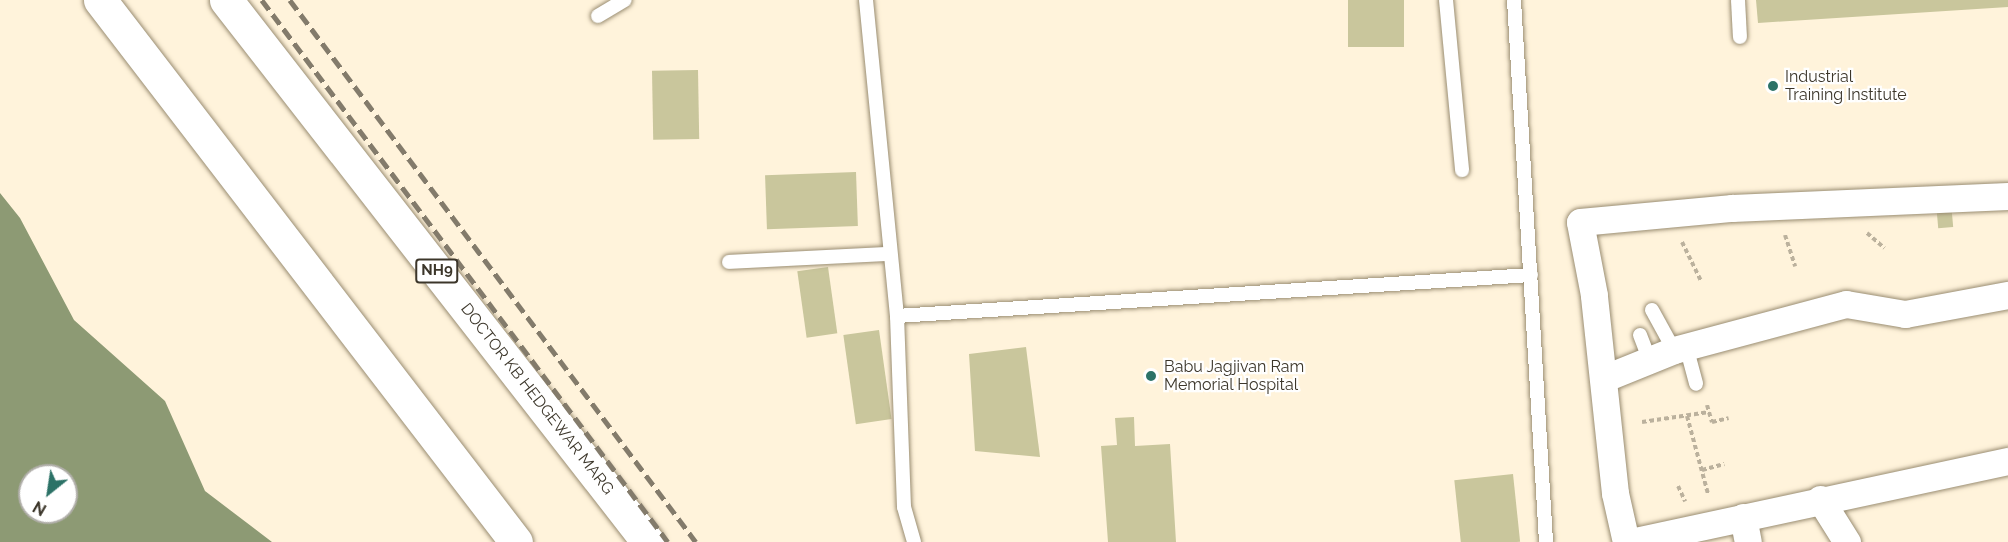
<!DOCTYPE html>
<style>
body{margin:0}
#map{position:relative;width:2008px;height:542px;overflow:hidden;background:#fff3db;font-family:Raleway,sans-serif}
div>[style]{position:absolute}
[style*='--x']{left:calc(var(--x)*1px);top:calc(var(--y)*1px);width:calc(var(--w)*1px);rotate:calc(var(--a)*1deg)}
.water>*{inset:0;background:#8d9a74}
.building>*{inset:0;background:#c9c69c;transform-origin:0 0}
.path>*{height:4px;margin-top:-2px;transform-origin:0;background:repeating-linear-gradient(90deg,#bbb19d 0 4.5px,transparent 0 7.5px)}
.roads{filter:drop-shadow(0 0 2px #9a8d72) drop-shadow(0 0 2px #9a8d72)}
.service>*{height:14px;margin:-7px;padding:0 7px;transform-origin:7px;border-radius:7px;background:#fff}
.minor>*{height:27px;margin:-13.5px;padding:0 13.5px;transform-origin:13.5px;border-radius:13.5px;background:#fff}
.trunk>*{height:33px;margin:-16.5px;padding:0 16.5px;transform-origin:16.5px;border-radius:16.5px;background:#fff}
.rail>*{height:4.5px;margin-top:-2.25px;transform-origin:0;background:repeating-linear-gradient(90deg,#837b6b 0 12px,transparent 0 18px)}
.dots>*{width:16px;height:16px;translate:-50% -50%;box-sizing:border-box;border:3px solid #fff;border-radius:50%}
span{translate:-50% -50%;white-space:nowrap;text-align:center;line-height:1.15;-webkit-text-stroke:4.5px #fff;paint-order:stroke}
.shield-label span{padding:2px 4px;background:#fff;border:2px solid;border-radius:4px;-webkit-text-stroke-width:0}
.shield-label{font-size:15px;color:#3c362a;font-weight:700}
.poi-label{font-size:16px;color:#3c362a}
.left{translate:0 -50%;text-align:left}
.street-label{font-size:16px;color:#3c362a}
.north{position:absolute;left:18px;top:464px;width:60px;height:60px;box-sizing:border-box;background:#fff;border:2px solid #b1afaa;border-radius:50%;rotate:210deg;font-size:16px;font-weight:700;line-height:24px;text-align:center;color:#3c362a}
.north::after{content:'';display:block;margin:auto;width:21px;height:27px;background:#2c7267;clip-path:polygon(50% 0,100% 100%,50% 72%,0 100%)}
</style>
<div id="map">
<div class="water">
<i style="clip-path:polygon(evenodd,0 193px,20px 218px,74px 320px,165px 401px,205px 491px,272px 542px,0 542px,0 193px,30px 476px,66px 476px,66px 512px,30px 512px,30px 476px)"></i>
</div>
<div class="building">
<i style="left:1348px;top:0;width:56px;height:47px"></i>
<i style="clip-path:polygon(1756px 0,2008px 0,2008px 7px,1758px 23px)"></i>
<i style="left:698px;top:70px;width:69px;height:46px;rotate:89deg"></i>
<i style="left:856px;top:172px;width:54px;height:91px;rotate:88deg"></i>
<i style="left:1951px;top:202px;width:25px;height:15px;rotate:85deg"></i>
<i style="left:828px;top:267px;width:67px;height:31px;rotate:82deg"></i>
<i style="left:879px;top:330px;width:90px;height:36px;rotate:82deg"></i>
<i style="clip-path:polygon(1026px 347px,1040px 457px,975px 451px,969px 354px)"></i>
<i style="clip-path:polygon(1134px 417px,1135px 446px,1170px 444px,1176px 542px,1108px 542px,1101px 446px,1117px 445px,1115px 418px)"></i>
<i style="left:1513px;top:474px;width:68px;height:59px;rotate:84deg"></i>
</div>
<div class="path">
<i style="--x:1867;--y:233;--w:23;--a:41"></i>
<i style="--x:1785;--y:235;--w:33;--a:72"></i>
<i style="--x:1682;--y:242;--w:43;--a:64"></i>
<i style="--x:1707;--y:405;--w:18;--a:74"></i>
<i style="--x:1712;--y:422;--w:17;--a:-13"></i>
<i style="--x:1687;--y:416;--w:81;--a:74.9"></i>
<i style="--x:1642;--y:422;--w:68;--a:-8.5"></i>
<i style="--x:1702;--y:470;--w:23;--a:-15"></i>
<i style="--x:1678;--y:486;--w:17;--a:65"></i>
</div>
<div class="roads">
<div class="service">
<i style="--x:866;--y:0;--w:318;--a:84.4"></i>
<i style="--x:897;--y:316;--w:191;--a:87.9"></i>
<i style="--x:904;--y:507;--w:36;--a:74"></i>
<i style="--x:1446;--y:0;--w:171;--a:84.6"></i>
<i style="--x:1514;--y:0;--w:543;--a:86.62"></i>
<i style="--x:1738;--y:0;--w:37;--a:87"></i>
<i style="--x:598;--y:16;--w:31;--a:-31"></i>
<i style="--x:729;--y:262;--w:160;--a:-2.9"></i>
<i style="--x:1652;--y:310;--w:46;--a:61.2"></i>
<i style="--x:897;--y:316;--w:635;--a:-3.7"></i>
<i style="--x:1640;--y:335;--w:26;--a:69"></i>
<i style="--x:1686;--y:346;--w:39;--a:75"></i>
</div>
<div class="minor">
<i style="--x:1605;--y:378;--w:74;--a:-22.1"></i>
<i style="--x:1674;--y:350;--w:178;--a:-15"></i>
<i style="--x:1846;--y:304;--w:60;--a:9.6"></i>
<i style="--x:1905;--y:314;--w:105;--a:-10.5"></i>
<i style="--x:1820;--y:499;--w:51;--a:57.9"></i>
<i style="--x:1743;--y:517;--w:25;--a:79"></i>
<i style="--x:1626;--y:542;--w:50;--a:-102.7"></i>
<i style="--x:1615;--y:493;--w:199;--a:-96.1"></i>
<i style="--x:1594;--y:295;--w:74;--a:-100.9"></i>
<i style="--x:1580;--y:222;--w:153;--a:-5.3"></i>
<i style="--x:1732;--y:208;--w:276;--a:-2.5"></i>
<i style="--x:1630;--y:542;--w:387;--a:-12.1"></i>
</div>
<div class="trunk">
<i style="--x:100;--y:0;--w:683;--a:52.49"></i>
<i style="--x:226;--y:0;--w:687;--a:52.1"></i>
</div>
</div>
<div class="rail">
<i style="--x:262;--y:0;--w:677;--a:53.16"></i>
<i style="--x:290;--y:0;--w:677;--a:53.16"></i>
</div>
<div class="dots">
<i style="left:1773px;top:86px;background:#2c7267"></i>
<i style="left:1151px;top:376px;background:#2c7267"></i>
</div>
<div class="shield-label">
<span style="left:437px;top:271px">NH9</span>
</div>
<div class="poi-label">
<span class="left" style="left:1785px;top:86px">Industrial<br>Training Institute</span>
<span class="left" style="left:1164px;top:376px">Babu Jagjivan Ram<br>Memorial Hospital</span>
</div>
<div class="street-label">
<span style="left:537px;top:399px;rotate:52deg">DOCTOR KB HEDGEWAR MARG</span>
</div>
<div class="north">N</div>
</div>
